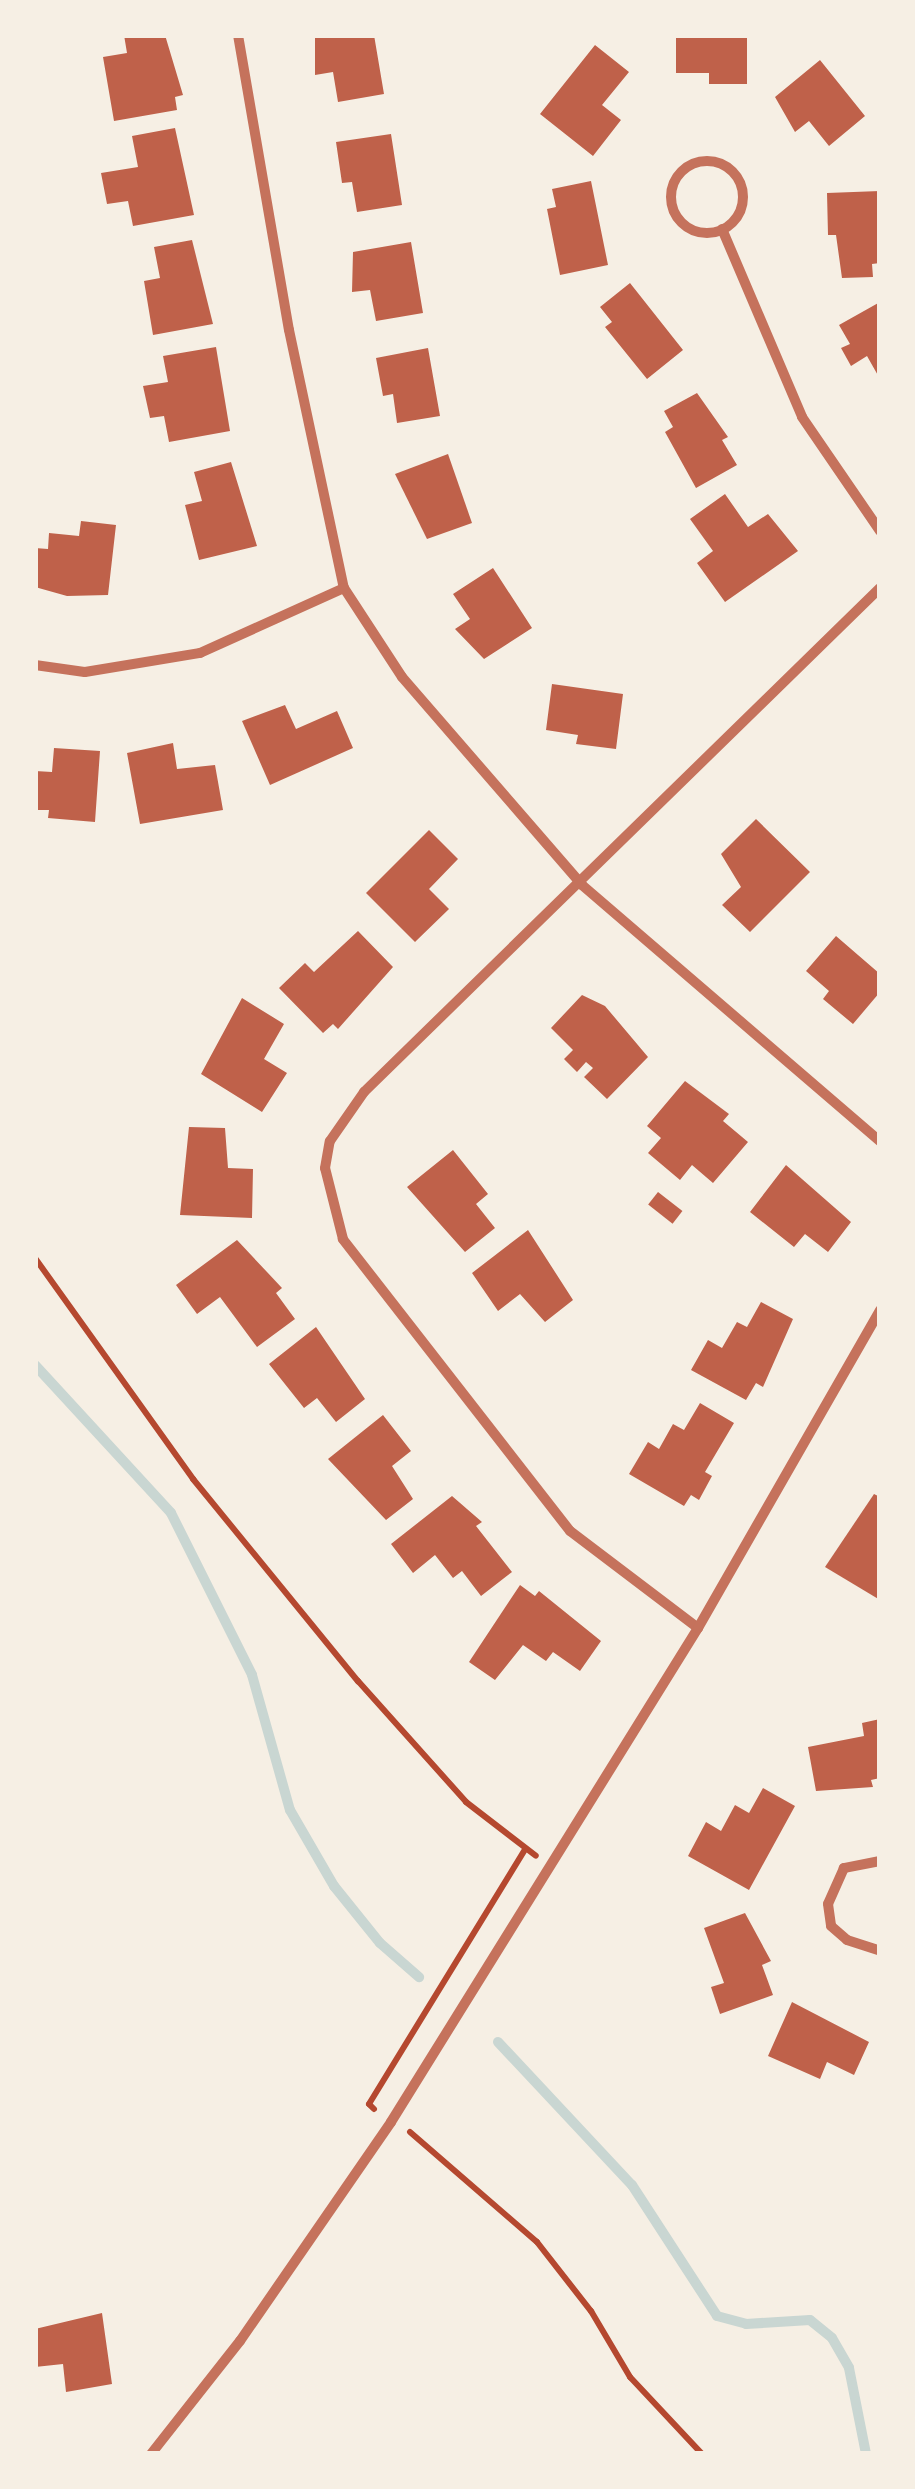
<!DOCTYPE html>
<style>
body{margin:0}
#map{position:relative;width:915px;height:2489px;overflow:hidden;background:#f6efe4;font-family:"Public Sans",sans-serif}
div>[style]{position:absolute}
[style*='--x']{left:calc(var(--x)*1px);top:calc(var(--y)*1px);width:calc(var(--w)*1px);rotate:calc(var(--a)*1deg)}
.stream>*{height:10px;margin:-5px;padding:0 5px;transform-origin:5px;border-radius:5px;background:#c9d6d2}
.building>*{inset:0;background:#bf614a;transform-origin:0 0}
.path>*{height:6px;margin:-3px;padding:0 3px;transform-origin:3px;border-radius:3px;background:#b5482f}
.minor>*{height:10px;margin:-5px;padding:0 5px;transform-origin:5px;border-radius:5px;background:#c5725c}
.minor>.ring{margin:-5px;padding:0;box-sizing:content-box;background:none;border:10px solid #c5725c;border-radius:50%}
span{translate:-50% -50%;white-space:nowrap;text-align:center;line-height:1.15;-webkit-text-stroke:10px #f6efe4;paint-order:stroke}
.frame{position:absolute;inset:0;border:38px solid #f6efe4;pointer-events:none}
</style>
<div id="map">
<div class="stream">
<i style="--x:35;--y:1365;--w:201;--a:47.4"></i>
<i style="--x:171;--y:1513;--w:181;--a:63.4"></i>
<i style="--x:252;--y:1675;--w:140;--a:74.3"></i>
<i style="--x:290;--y:1810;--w:88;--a:59.9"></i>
<i style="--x:334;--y:1886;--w:73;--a:51.1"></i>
<i style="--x:380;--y:1943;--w:52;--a:41.1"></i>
<i style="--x:498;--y:2042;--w:196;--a:46.9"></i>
<i style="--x:632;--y:2185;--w:156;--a:57"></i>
<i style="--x:717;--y:2316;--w:30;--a:15"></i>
<i style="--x:746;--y:2324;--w:64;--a:-3.6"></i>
<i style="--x:810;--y:2320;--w:28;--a:39"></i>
<i style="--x:832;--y:2338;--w:34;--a:60"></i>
<i style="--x:849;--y:2368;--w:88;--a:78.8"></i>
</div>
<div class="building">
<i style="clip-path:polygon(124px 35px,165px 35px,183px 95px,175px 97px,177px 110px,114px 121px,103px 57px,127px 53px)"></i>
<i style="clip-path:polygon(315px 35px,374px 35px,384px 94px,338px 102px,333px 72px,315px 75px)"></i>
<i style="clip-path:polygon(676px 35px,747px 35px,747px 84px,709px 84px,709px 73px,676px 73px)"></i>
<i style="clip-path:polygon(595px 45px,629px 72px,602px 105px,621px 120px,593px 156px,540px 114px)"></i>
<i style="clip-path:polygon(820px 60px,865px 116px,829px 146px,809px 121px,795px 132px,775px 97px)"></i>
<i style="clip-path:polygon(175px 128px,194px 215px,133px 226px,128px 201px,107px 204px,101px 173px,138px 167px,132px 136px)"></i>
<i style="clip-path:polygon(391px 134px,402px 205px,357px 212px,352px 182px,342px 183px,336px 142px)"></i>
<i style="clip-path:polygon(591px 181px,608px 265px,560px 275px,547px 209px,556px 207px,552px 189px)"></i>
<i style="clip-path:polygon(880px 191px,880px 263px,872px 264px,873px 277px,842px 278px,836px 235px,828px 235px,827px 193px)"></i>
<i style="clip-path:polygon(192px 240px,213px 324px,153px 335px,144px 281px,160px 278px,154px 247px)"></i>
<i style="clip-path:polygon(411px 242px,423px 313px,376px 321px,370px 290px,352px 292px,353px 252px)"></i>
<i style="clip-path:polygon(630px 283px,683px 350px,647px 379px,605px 327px,612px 322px,600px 307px)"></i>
<i style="clip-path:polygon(880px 302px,880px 379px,867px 356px,851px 366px,841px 348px,850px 344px,839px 325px)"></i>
<i style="clip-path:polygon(216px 347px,230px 431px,169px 442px,164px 416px,150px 418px,143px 386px,168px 382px,163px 356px)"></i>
<i style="clip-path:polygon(428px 348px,440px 416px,397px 423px,393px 394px,383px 396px,376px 358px)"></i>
<i style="clip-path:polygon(697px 393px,728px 437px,722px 440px,737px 465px,696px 488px,665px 432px,673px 427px,664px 411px)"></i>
<i style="clip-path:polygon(448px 454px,472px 523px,427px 539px,395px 474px)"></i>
<i style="clip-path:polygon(231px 462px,257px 546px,199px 560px,185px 505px,202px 501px,194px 472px)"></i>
<i style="clip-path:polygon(725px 494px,748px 527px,768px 514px,798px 551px,725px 602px,697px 563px,713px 551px,690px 519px)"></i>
<i style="clip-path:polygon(81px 521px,116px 525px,108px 595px,67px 596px,35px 587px,35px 548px,48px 549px,49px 533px,79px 536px)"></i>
<i style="clip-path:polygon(493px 568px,532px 628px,484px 659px,455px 629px,470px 619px,453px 594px)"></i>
<i style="clip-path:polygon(552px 684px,623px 694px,616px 749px,576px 744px,578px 735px,546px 730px)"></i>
<i style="clip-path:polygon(285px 705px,296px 729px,337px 711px,353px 748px,270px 785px,242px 721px)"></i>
<i style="clip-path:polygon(173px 743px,177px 769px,215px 765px,223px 810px,140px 824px,127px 753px)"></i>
<i style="clip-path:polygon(54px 748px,100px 751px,95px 822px,48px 818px,49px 810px,35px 810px,35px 771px,52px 772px)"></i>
<i style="clip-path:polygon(756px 819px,810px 872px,750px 932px,722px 905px,741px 887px,721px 854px)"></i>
<i style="clip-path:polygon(429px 830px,458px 859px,429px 889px,449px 909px,415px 942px,366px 893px)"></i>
<i style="clip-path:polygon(358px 931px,393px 967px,338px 1029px,333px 1024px,323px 1033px,279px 988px,305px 963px,314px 972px)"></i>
<i style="clip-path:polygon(836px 936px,880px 974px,880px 992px,853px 1024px,823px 999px,829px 991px,806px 971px)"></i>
<i style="clip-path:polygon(582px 995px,605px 1006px,648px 1057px,607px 1099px,584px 1077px,593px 1068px,586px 1062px,577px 1072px,564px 1059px,573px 1050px,551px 1028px)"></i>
<i style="clip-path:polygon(242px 998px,284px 1024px,264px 1059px,287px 1073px,262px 1112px,201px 1074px)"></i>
<i style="clip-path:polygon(685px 1081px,729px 1114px,723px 1121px,748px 1142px,713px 1183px,692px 1165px,680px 1180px,648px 1153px,661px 1138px,647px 1126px)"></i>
<i style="clip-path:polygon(189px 1127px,225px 1128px,228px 1168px,253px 1169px,252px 1218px,180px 1215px)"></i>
<i style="clip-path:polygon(453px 1150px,488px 1194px,476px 1204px,495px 1228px,465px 1252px,407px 1187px)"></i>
<i style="clip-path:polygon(786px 1165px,851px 1222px,828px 1252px,805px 1234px,794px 1247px,750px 1212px)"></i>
<i style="left:658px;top:1192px;width:31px;height:16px;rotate:38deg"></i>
<i style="clip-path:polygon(528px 1230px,573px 1300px,545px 1322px,520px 1294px,498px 1311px,472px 1273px)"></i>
<i style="clip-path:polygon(237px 1240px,282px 1288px,276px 1293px,295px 1319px,257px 1347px,220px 1297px,197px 1314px,176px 1285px)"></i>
<i style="clip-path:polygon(761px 1302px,793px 1319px,763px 1387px,756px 1383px,746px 1400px,691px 1370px,708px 1340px,722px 1348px,737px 1322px,747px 1327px)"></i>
<i style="clip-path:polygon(316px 1327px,365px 1399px,336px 1422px,317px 1398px,304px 1408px,269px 1364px)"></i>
<i style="clip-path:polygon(700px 1403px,734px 1423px,705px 1472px,712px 1476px,699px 1500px,691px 1495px,684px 1506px,629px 1474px,648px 1442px,659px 1449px,673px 1424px,684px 1430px)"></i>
<i style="clip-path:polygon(383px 1415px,411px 1451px,392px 1466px,413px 1499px,386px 1520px,328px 1459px)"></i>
<i style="clip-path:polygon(874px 1494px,880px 1497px,880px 1600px,825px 1567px)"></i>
<i style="clip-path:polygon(452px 1496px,482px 1522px,476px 1526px,512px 1572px,481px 1596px,462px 1571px,453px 1578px,435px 1555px,413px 1573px,391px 1544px)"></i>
<i style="clip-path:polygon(520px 1585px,535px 1596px,539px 1591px,601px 1641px,580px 1671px,553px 1652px,546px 1661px,523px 1645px,495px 1680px,469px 1662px)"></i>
<i style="clip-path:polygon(880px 1719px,880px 1778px,871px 1780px,873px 1787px,816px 1791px,808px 1747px,864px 1736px,862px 1723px)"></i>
<i style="clip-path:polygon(763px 1788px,795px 1806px,749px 1890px,688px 1856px,706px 1822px,721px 1831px,735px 1805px,749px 1813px)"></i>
<i style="clip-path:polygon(745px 1913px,771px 1961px,762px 1965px,773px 1995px,720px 2014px,711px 1987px,724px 1983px,704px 1928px)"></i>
<i style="clip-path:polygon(792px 2002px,869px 2042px,854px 2075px,827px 2062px,820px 2079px,768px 2056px)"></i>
<i style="clip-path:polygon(102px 2313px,112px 2384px,66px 2392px,63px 2364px,35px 2367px,35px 2329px)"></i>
</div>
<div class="path">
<i style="--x:35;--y:1258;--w:272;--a:54.4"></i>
<i style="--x:193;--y:1479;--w:261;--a:50.8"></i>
<i style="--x:358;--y:1681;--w:162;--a:48.2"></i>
<i style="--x:466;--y:1802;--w:88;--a:37.6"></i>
<i style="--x:374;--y:2109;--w:7;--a:-135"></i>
<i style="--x:369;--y:2104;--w:299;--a:-58.5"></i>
<i style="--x:410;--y:2132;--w:168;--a:40.9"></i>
<i style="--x:537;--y:2242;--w:88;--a:52"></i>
<i style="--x:591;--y:2311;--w:77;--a:59.4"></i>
<i style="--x:630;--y:2377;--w:105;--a:46.9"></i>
</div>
<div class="minor">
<i style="--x:238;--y:35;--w:299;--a:80.2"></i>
<i style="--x:289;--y:330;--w:264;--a:78"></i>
<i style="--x:344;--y:588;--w:106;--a:56.9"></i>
<i style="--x:402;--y:677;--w:275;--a:49.1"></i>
<i style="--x:582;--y:885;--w:393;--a:40.7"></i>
<i class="ring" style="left:671px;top:161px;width:62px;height:62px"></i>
<i style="--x:722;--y:229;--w:204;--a:66.9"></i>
<i style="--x:802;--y:417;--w:138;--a:55.6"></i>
<i style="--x:35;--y:665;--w:50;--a:8"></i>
<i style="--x:85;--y:672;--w:117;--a:-9.4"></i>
<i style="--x:200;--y:653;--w:158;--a:-24.3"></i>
<i style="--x:698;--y:1628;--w:161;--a:-142.8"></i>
<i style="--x:570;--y:1531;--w:370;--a:-127.9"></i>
<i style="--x:343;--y:1239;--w:73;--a:-104.2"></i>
<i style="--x:325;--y:1168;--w:27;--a:-80"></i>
<i style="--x:330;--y:1141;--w:60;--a:-55.2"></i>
<i style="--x:364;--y:1092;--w:721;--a:-44.33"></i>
<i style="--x:880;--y:1861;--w:37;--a:169"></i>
<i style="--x:844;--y:1868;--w:39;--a:114"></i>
<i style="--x:828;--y:1904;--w:22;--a:82"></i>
<i style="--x:831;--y:1926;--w:21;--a:41"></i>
<i style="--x:847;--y:1940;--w:35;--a:18"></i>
<i style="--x:151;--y:2454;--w:144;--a:-51.8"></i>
<i style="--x:240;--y:2341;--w:266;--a:-55.4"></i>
<i style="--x:391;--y:2122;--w:582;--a:-58.14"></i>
<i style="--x:698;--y:1628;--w:366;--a:-60.2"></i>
</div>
<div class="frame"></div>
</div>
